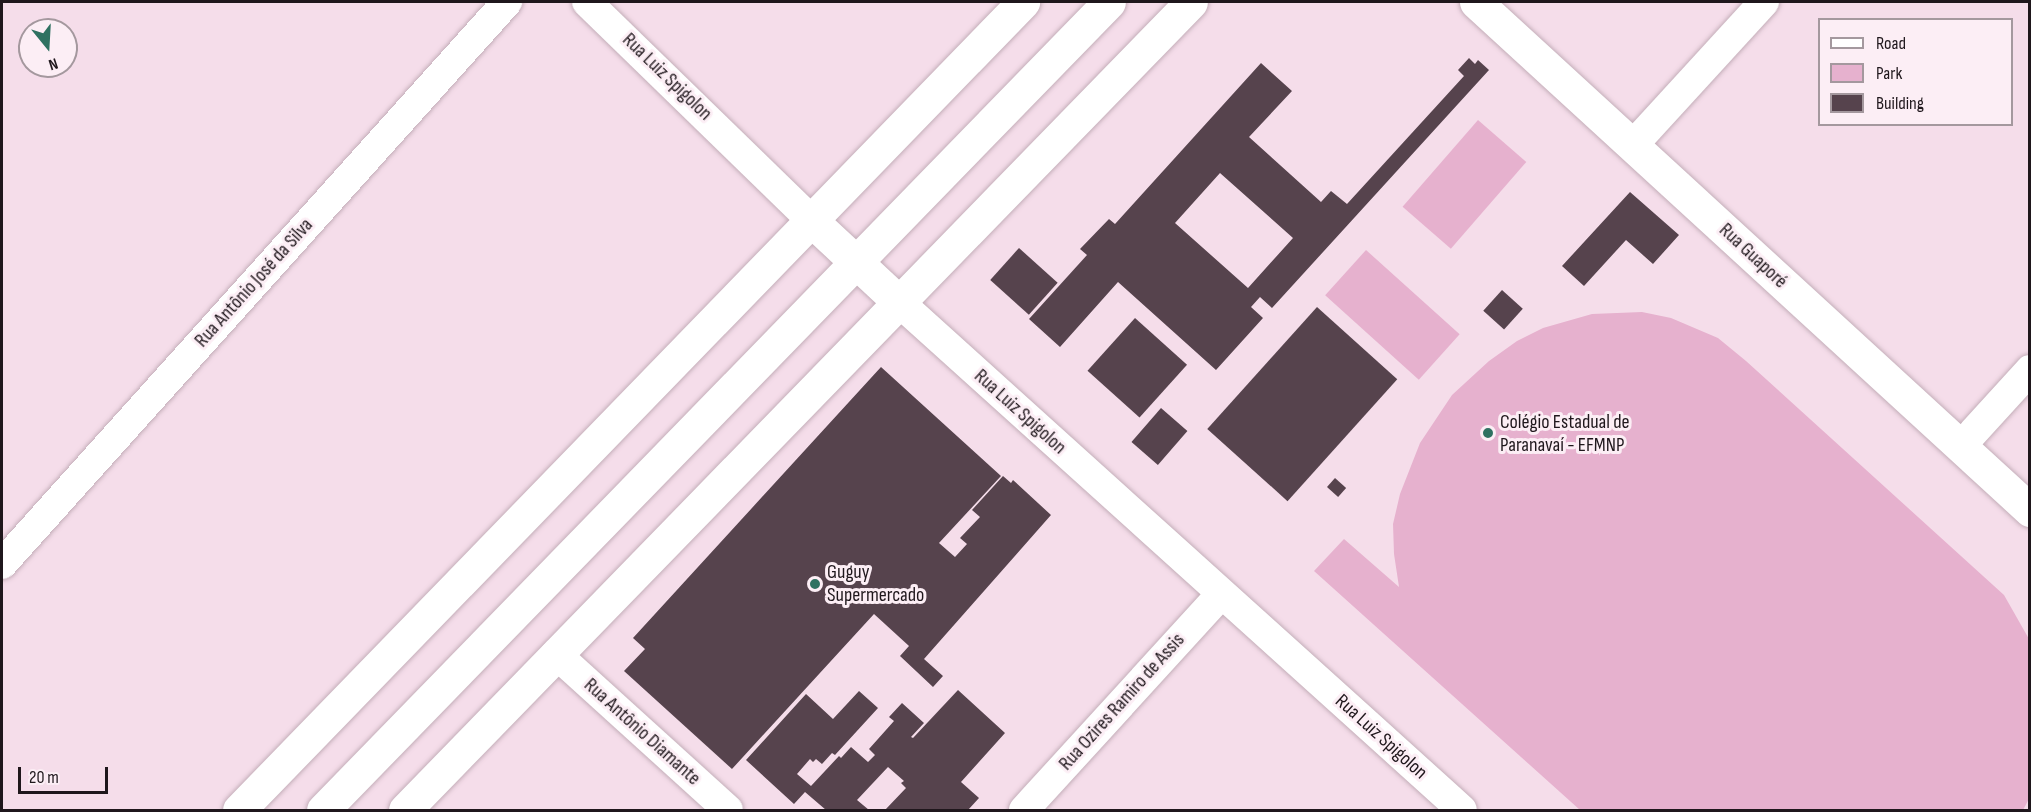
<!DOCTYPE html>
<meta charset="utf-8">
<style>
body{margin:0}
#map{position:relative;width:2031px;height:812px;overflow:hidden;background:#f5ddea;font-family:"Sofia Sans Condensed",sans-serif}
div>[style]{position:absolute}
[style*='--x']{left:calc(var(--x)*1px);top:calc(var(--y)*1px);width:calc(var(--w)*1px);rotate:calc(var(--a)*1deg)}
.green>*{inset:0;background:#e6b1ce;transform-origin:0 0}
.building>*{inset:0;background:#56434d;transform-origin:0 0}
.roads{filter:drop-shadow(0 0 2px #c4aeb9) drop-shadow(0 0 2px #c4aeb9)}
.minor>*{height:30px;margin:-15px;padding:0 15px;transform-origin:15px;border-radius:15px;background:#fff}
.tertiary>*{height:33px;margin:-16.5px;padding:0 16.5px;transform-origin:16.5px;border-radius:16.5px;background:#fff}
.primary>*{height:33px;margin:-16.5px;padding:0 16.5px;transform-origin:16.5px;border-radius:16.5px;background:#fff}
.dots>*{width:16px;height:16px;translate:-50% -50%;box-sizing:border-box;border:3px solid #fceef5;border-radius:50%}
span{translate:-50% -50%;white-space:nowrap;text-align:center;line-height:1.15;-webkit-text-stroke:6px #fceef5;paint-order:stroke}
.street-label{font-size:20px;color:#1f171c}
.poi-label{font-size:20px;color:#1f171c}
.left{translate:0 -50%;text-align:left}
.frame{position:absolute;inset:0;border:3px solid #1f171c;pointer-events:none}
.legend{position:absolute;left:1818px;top:18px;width:195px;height:108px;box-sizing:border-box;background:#fceef5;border:2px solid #a4989e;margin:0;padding:8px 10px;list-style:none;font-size:18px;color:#1f171c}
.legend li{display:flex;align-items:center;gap:12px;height:30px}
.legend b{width:30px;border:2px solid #a4989e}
.north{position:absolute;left:18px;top:18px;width:60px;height:60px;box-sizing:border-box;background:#fceef5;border:2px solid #a4989e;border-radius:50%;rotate:162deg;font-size:16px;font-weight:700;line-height:24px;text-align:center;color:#1f171c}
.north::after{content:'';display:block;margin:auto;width:21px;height:27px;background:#2f7161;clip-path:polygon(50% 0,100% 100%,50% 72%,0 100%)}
.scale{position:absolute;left:18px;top:767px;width:90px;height:27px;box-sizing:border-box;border:3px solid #1f171c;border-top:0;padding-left:8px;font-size:18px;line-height:21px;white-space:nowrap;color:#1f171c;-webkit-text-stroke:4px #fceef5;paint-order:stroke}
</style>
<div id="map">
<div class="green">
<i style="left:1478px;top:120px;width:64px;height:115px;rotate:41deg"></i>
<i style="left:1366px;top:250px;width:126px;height:61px;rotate:42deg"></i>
<i style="clip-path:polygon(1642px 312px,1671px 318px,1718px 338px,1746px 361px,2004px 595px,2029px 639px,2030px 797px,2023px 810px,1580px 810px,1314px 571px,1344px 539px,1399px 587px,1394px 554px,1393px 524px,1400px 494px,1420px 443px,1452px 395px,1489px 361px,1517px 341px,1543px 328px,1592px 314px)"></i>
</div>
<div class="building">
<i style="clip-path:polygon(evenodd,1469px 58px,1475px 64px,1478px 60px,1489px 70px,1272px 308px,1260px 297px,1251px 307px,1263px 318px,1216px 370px,1118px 282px,1060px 347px,1029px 319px,1087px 255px,1080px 249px,1109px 219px,1115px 224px,1261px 63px,1292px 91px,1249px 137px,1321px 202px,1331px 191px,1347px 204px,1464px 76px,1458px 70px,1469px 58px,1220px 173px,1293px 238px,1248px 288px,1175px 223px,1220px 173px)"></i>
<i style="clip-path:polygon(1630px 192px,1679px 235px,1653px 264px,1626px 240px,1584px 286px,1562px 266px)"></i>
<i style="left:1019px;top:248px;width:52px;height:43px;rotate:42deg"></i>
<i style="left:1502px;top:290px;width:28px;height:28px;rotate:42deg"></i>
<i style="left:1317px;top:307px;width:108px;height:164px;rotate:42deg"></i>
<i style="left:1135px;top:318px;width:70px;height:71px;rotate:42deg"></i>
<i style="clip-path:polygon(881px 367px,1001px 476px,939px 543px,955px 557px,967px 544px,960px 538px,980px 517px,972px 510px,1003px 476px,1011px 483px,1013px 480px,1051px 515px,924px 659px,943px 676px,933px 687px,900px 656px,909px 646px,874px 614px,732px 769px,624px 671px,645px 649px,633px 638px)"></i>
<i style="left:1161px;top:408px;width:35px;height:45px;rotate:41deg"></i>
<i style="left:1335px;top:478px;width:15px;height:12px;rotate:42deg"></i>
<i style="clip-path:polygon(958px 690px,1005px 733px,961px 782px,979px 798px,968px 810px,885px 810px,906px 788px,901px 783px,904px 781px,888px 767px,857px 800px,869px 810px,826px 810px,805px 792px,794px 804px,746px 760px,806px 694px,833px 719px,859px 691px,878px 708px,835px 755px,832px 753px,822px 764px,816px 759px,813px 762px,810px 759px,797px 774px,811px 786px,839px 756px,841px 758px,851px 747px,868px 762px,875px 755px,869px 749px,894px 721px,889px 717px,902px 703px,924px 723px,911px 737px,913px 738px)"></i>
</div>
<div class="roads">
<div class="minor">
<i style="--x:587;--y:2;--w:313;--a:44.2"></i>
<i style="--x:1633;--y:145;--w:194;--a:-47.5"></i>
<i style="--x:899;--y:302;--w:758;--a:42.06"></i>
<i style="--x:1960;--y:447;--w:104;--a:-47.7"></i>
<i style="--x:2;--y:564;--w:756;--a:-48.06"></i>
<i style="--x:556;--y:654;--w:232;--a:42.2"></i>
<i style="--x:1024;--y:810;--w:292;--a:-47.6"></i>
</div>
<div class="tertiary">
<i style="--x:1476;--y:2;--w:752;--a:42.52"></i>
<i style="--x:811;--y:220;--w:120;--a:43"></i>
<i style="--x:239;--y:810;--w:1126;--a:-45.86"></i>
<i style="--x:405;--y:810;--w:1127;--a:-45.79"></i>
</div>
<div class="primary">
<i style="--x:323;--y:810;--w:1127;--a:-45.79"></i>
</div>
</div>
<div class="dots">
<i style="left:1488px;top:433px;background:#2f7161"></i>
<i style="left:815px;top:584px;background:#2f7161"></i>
</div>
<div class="street-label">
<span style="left:667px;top:77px;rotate:44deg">Rua Luiz Spigolon</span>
<span style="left:1753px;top:256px;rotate:43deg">Rua Guaporé</span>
<span style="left:254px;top:283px;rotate:-48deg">Rua Antônio José da Silva</span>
<span style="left:1020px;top:412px;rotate:42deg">Rua Luiz Spigolon</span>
<span style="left:1122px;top:702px;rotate:-48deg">Rua Ozires Ramiro de Assis</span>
<span style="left:642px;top:732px;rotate:42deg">Rua Antônio Diamante</span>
<span style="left:1381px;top:737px;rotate:42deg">Rua Luiz Spigolon</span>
</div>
<div class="poi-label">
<span class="left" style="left:1500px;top:434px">Colégio Estadual de<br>Paranavaí - EFMNP</span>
<span class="left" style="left:827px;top:584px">Guguy<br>Supermercado</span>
</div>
<div class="frame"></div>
<ul class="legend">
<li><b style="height:8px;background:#fff"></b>Road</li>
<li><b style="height:16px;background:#e6b1ce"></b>Park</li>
<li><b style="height:16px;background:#56434d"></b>Building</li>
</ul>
<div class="north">N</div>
<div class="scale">20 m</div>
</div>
